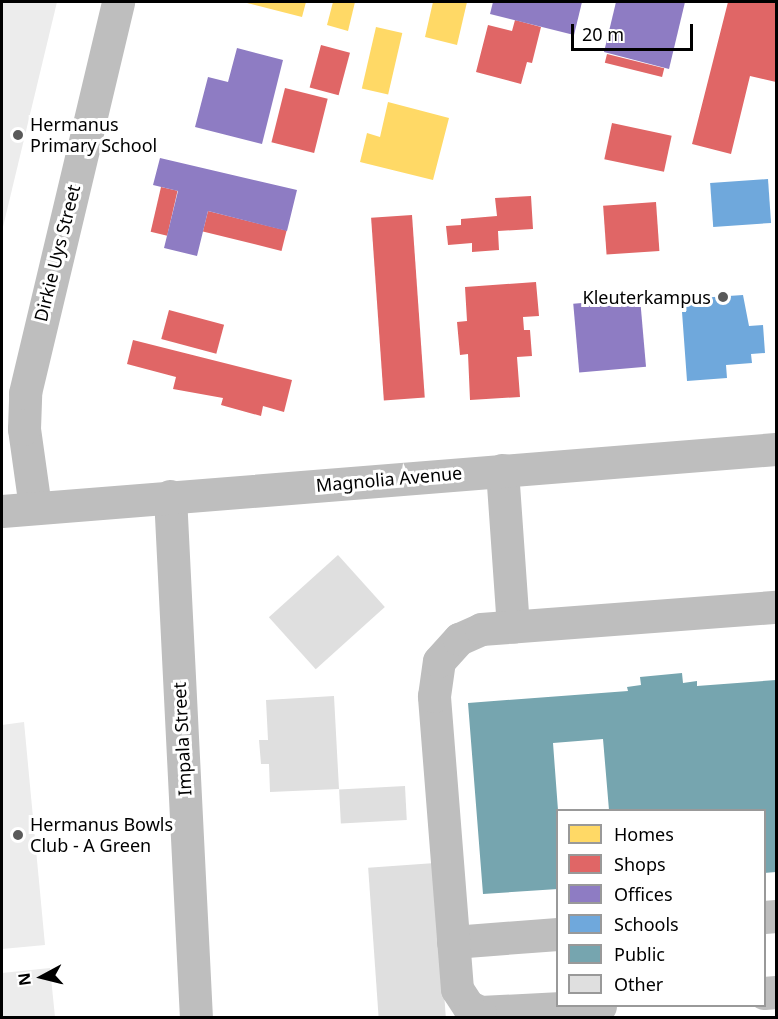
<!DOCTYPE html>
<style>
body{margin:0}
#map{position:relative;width:778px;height:1019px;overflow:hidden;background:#fff;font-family:"Noto Sans",sans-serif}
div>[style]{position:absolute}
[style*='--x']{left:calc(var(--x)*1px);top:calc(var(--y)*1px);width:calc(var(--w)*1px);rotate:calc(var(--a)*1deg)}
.green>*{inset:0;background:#ececec}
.homes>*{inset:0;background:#ffd966;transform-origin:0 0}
.shops>*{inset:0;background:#e06666;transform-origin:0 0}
.offices>*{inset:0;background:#8e7cc3;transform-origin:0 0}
.schools>*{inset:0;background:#6fa8dc;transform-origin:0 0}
.public>*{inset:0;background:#76a5af}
.building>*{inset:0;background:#dfdfdf;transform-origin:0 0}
.minor>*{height:33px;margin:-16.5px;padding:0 16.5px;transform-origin:16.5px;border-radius:16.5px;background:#bebebe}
.dots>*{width:16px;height:16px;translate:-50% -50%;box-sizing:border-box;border:3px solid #fff;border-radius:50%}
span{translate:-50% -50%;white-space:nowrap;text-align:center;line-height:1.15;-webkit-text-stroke:6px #fff;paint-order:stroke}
.poi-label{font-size:18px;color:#000}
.left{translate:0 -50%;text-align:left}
.right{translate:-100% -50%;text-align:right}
.street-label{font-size:18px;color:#000}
.frame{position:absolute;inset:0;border:3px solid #000;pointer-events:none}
.legend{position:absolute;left:556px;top:809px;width:210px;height:198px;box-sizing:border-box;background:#fff;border:2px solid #999;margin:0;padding:8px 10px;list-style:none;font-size:18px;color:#000}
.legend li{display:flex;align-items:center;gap:12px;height:30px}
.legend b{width:30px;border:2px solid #999}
.north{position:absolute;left:12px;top:947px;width:60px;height:60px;-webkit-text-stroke:4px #fff;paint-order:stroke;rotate:263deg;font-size:16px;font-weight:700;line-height:24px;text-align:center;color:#000}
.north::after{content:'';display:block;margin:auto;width:21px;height:27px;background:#000;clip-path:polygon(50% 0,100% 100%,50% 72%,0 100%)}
.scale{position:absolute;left:571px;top:24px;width:122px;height:27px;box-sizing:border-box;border:3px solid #000;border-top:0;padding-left:8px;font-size:18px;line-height:21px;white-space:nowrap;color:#000;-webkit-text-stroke:4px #fff;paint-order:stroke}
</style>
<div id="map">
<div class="green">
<i style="clip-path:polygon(2px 2px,57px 2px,2px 231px)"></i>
<i style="clip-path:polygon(24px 722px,45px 945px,2px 949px,2px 725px)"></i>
<i style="clip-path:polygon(50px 968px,55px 1017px,2px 1017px,2px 973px)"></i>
</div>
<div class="homes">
<i style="clip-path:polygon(243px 2px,306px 2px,302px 17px)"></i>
<i style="clip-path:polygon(333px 2px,355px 2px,348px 31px,327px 25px)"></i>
<i style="clip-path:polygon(433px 2px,467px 2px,457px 45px,425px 37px)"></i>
<i style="left:376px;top:27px;width:27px;height:63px;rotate:13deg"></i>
<i style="clip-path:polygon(388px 102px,449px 118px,433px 180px,360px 162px,367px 133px,380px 137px)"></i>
</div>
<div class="shops">
<i style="clip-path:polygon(728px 2px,776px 2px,776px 82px,750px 76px,731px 154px,692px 144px)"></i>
<i style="clip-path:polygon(515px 20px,541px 27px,532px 63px,527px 62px,521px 84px,476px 72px,488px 25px,512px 31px)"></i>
<i style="left:321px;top:45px;width:30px;height:44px;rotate:15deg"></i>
<i style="left:607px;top:54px;width:59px;height:9px;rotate:14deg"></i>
<i style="left:285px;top:88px;width:44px;height:56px;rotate:14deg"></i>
<i style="left:612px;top:123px;width:61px;height:37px;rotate:12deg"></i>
<i style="left:161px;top:187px;width:17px;height:46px;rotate:13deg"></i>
<i style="clip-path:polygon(531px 196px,533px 229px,498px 231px,499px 250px,472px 252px,472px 243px,448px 245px,446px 226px,461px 225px,461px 219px,497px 216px,495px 198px)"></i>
<i style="left:656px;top:202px;width:49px;height:53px;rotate:86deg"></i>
<i style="left:208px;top:211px;width:81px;height:21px;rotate:14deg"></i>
<i style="left:412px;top:215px;width:183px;height:41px;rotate:86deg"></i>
<i style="clip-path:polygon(536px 282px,539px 316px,523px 317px,524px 330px,530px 330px,532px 356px,517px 357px,520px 397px,470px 400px,468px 354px,460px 355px,457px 322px,467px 321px,465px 287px)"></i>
<i style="left:169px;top:310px;width:57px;height:30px;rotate:15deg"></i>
<i style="clip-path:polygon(133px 340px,292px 380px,284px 412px,263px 406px,261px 416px,221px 405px,223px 398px,173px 389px,176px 377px,127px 364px)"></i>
</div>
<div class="offices">
<i style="clip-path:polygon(493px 2px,582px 2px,574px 35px,490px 14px)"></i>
<i style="clip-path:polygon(616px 2px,685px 2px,669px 69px,604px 52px)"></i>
<i style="clip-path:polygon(237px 48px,283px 60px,262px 144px,195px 127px,208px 77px,228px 82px)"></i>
<i style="clip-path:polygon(160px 158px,297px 190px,287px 231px,208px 211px,197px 256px,164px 248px,178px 191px,153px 185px)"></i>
<i style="left:640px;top:298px;width:69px;height:67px;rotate:85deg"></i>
</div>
<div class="schools">
<i style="left:768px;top:179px;width:44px;height:58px;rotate:86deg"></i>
<i style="clip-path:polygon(743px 295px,749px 326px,763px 325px,765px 353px,751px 354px,752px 363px,726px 365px,727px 378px,687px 381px,682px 312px,686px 312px,685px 299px)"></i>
</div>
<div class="public">
<i style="clip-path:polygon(682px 673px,683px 683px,697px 681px,697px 686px,776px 680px,776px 872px,764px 873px,764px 810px,609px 810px,603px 739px,553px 743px,558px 810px,558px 889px,483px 894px,468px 703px,628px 691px,627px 687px,641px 685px,640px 677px)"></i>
</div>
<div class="building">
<i style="left:338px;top:555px;width:70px;height:93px;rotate:48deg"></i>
<i style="clip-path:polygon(334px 696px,339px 789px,270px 792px,269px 764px,261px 764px,259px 740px,268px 740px,266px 700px)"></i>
<i style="left:405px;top:786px;width:34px;height:66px;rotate:87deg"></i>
<i style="left:435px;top:863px;width:155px;height:67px;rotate:86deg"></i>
</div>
<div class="minor">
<i style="--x:502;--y:470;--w:157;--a:86"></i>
<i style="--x:170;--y:496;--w:523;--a:87.15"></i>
<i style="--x:35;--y:507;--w:79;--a:-98"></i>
<i style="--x:24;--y:429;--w:36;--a:-88"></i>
<i style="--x:25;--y:393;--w:402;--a:-76.6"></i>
<i style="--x:2;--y:511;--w:776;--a:-4.58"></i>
<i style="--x:764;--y:917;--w:12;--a:-5"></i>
<i style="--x:453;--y:942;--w:105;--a:-4.4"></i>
<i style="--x:764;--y:993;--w:12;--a:-5"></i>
<i style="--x:600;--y:1006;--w:120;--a:177.1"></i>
<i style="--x:480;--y:1012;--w:13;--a:-153"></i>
<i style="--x:468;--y:1006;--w:20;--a:-123"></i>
<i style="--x:457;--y:989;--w:294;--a:-94.5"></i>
<i style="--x:434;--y:696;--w:35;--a:-82"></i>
<i style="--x:439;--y:661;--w:30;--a:-48"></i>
<i style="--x:459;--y:639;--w:24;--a:-24"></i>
<i style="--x:481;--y:629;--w:296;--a:-4.3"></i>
</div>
<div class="dots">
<i style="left:18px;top:135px;background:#595959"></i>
<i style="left:723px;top:297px;background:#595959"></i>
<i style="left:18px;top:835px;background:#595959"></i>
</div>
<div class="poi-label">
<span class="left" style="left:30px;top:135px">Hermanus<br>Primary School</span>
<span class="right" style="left:711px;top:297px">Kleuterkampus</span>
<span class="left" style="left:30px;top:835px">Hermanus Bowls<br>Club - A Green</span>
</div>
<div class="street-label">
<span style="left:57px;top:253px;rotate:-76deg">Dirkie Uys Street</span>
<span style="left:389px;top:479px;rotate:-5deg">Magnolia Avenue</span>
<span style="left:182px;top:739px;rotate:-93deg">Impala Street</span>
</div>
<div class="frame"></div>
<ul class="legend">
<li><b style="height:16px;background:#ffd966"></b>Homes</li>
<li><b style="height:16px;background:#e06666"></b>Shops</li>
<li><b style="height:16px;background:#8e7cc3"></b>Offices</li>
<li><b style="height:16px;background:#6fa8dc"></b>Schools</li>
<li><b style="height:16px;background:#76a5af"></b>Public</li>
<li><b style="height:16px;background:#dfdfdf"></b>Other</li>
</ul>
<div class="north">N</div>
<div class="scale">20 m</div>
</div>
